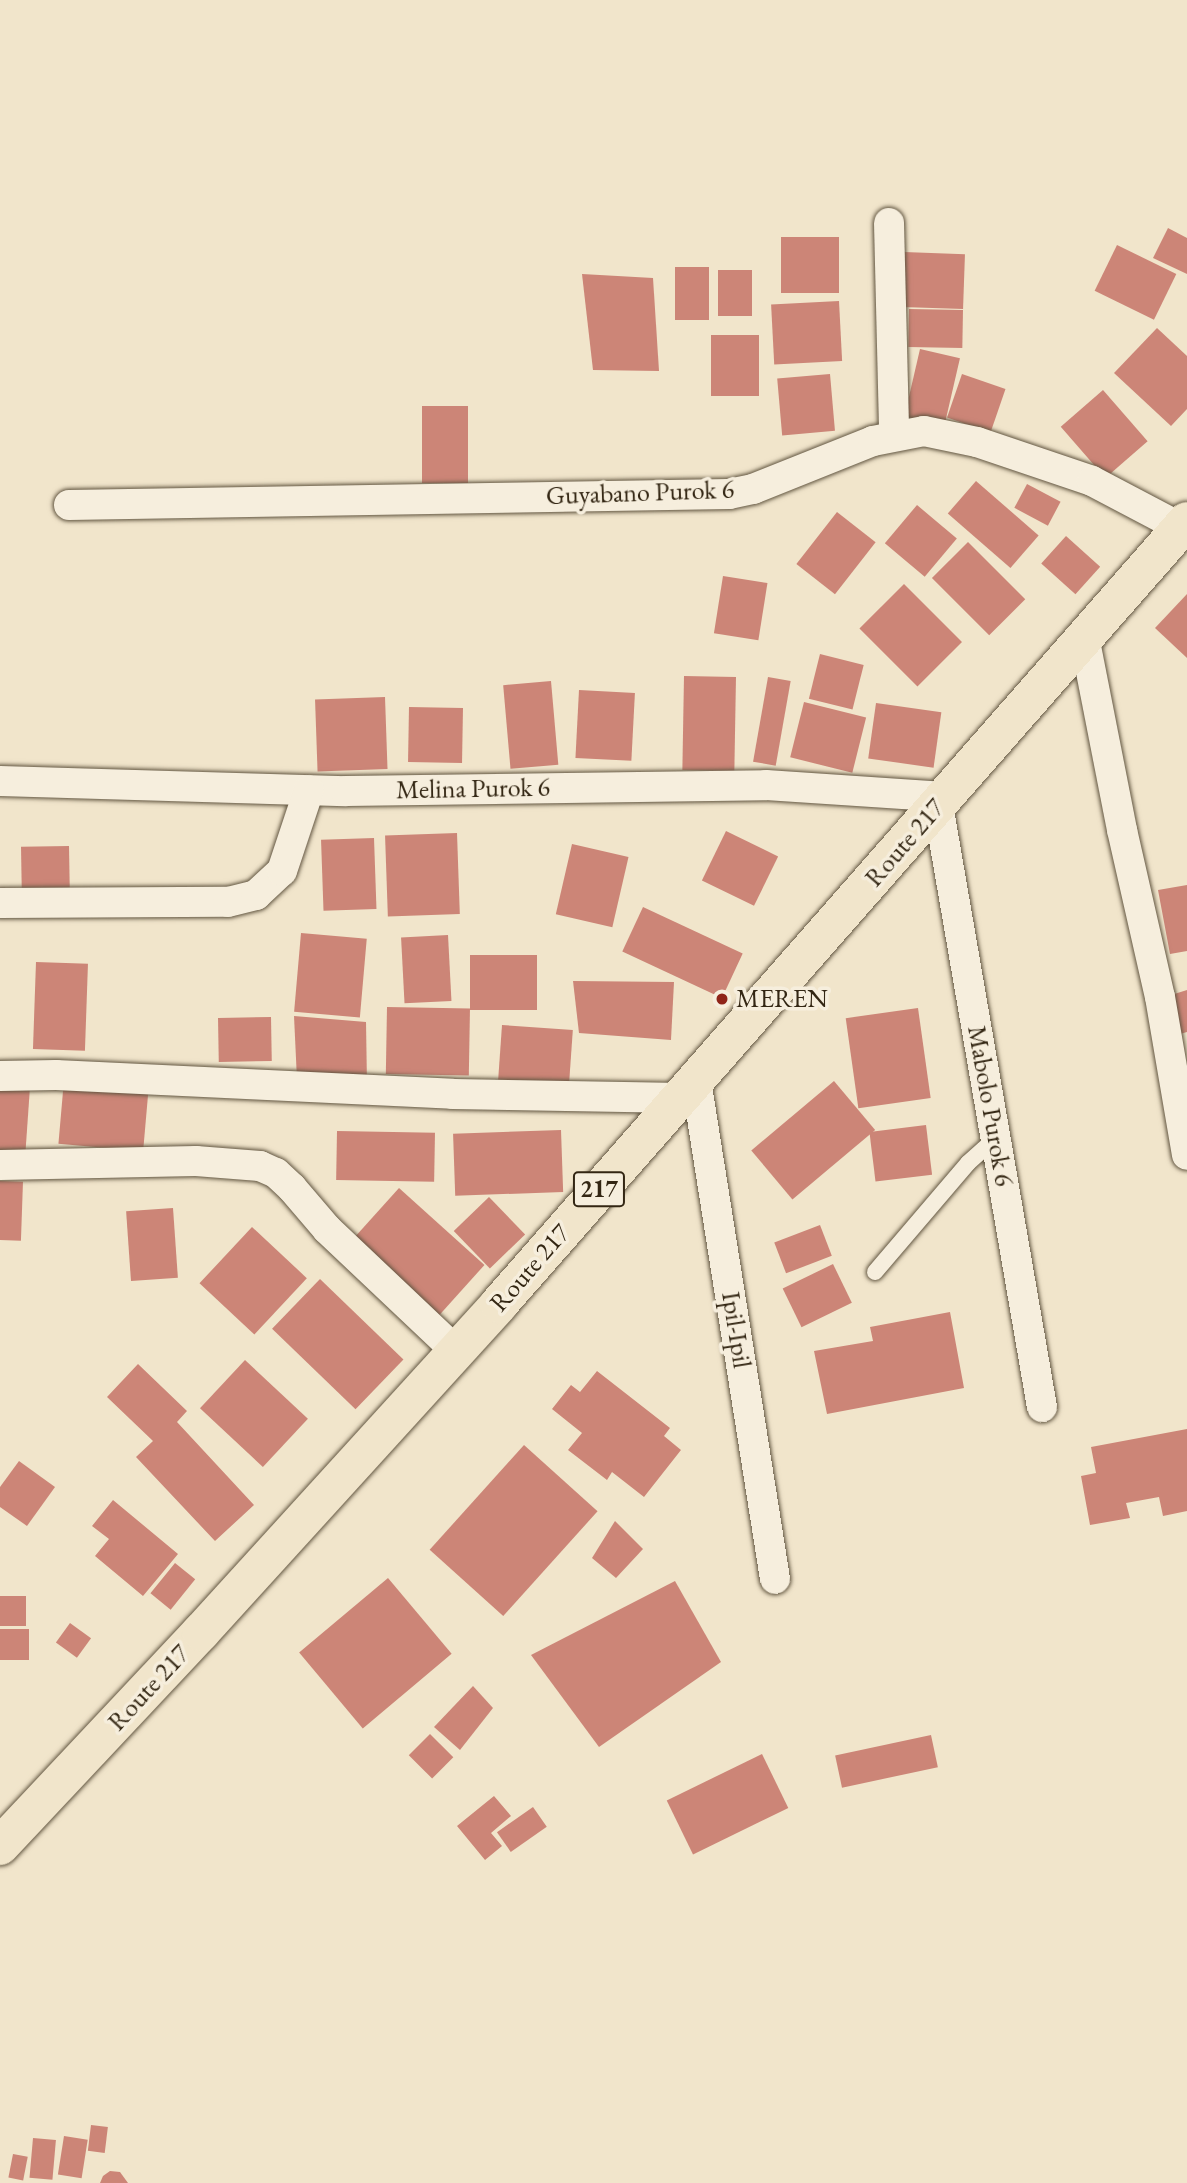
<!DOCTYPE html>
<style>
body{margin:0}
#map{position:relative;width:1187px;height:2183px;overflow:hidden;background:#f1e5cb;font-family:"EB Garamond",serif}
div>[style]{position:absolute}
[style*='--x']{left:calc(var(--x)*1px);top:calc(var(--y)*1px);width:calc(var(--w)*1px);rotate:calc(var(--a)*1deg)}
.building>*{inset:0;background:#cc8577;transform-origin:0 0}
.roads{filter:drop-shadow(0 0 2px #625641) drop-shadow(0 0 2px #625641)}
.service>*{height:16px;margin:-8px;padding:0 8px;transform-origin:8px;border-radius:8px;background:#f6eedd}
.minor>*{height:30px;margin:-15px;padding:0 15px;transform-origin:15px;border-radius:15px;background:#f6eedd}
.primary>*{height:38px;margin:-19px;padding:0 19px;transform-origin:19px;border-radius:19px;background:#f1e5cb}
.dots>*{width:19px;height:19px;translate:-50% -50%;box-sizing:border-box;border:4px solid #f6eedd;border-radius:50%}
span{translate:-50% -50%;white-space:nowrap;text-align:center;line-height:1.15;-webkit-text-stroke:7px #f6eedd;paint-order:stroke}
.shield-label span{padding:2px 5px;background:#f6eedd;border:2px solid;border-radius:5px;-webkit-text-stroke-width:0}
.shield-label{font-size:24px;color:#332613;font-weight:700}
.street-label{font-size:26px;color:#332613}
.poi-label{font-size:26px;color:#332613}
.left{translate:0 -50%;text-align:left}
</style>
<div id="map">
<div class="building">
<i style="clip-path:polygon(1168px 228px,1187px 238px,1187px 274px,1153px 258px)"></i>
<i style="left:781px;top:237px;width:58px;height:56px"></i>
<i style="left:1117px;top:245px;width:66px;height:51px;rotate:26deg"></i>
<i style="left:904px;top:252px;width:61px;height:55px;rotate:2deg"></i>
<i style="left:675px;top:267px;width:34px;height:53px"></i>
<i style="left:718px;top:270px;width:34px;height:46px"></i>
<i style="clip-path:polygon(582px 274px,653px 278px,659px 371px,593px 370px)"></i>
<i style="left:839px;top:301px;width:60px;height:68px;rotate:87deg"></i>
<i style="left:909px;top:309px;width:54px;height:38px;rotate:1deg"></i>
<i style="clip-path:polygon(1157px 328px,1187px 356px,1187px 409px,1171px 426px,1114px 373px)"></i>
<i style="left:711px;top:335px;width:48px;height:61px"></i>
<i style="left:920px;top:349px;width:41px;height:69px;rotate:13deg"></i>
<i style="left:830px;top:374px;width:57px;height:53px;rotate:85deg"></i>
<i style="left:962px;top:374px;width:46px;height:46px;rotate:19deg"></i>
<i style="left:1103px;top:390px;width:68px;height:56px;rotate:49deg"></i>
<i style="left:422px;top:406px;width:46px;height:77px"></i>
<i style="left:976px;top:481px;width:83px;height:43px;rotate:41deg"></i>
<i style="left:1027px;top:484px;width:38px;height:27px;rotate:28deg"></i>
<i style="left:917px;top:505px;width:52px;height:50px;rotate:40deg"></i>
<i style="left:837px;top:512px;width:49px;height:66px;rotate:38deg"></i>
<i style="left:1066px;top:536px;width:46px;height:37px;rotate:42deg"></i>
<i style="left:968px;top:542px;width:81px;height:51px;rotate:45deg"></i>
<i style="left:723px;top:576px;width:45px;height:58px;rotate:9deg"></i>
<i style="left:904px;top:584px;width:82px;height:63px;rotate:45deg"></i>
<i style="clip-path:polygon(1187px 594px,1187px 658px,1155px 628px)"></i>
<i style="left:820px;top:654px;width:45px;height:46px;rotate:14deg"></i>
<i style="left:684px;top:676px;width:52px;height:94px;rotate:1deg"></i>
<i style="left:768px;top:677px;width:23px;height:86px;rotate:10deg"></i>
<i style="left:551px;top:681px;width:84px;height:48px;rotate:85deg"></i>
<i style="left:579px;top:690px;width:56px;height:68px;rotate:3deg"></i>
<i style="left:385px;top:697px;width:72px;height:70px;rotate:88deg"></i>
<i style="left:804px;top:702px;width:64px;height:57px;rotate:14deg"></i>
<i style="left:876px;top:703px;width:66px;height:56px;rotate:8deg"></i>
<i style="left:409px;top:707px;width:54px;height:55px;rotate:1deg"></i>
<i style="left:726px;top:831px;width:58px;height:55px;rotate:26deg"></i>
<i style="left:457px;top:833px;width:81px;height:72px;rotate:88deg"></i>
<i style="left:374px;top:838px;width:71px;height:53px;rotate:88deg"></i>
<i style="left:572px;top:844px;width:58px;height:72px;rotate:13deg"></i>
<i style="left:69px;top:846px;width:47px;height:48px;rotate:89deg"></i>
<i style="clip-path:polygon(1187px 885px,1187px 951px,1170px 954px,1158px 890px)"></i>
<i style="left:643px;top:907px;width:110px;height:49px;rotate:25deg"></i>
<i style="left:301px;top:933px;width:66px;height:79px;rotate:5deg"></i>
<i style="left:448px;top:935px;width:66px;height:47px;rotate:87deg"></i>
<i style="left:470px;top:955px;width:67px;height:55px"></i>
<i style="left:36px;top:962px;width:52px;height:87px;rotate:2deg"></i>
<i style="clip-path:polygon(573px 981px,674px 982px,671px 1040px,579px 1033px)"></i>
<i style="clip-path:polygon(1187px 990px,1187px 1032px,1180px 1034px,1168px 996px)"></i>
<i style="left:387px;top:1007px;width:83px;height:67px;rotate:1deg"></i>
<i style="left:918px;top:1008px;width:91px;height:73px;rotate:82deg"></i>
<i style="clip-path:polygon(294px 1016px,366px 1022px,367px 1086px,297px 1080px)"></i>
<i style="left:271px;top:1017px;width:44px;height:53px;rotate:89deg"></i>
<i style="left:502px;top:1025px;width:71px;height:65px;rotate:4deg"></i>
<i style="left:64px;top:1080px;width:85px;height:64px;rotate:5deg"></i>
<i style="left:834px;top:1081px;width:64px;height:108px;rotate:50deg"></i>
<i style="left:0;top:1086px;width:30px;height:64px;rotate:4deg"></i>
<i style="left:926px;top:1125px;width:50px;height:57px;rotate:83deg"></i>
<i style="left:561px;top:1130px;width:62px;height:108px;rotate:88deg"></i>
<i style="left:337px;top:1131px;width:98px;height:49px;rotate:1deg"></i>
<i style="left:0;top:1181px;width:23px;height:59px;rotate:2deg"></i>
<i style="left:399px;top:1188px;width:115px;height:71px;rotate:42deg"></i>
<i style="left:489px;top:1197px;width:52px;height:49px;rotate:46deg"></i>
<i style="left:173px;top:1208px;width:70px;height:47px;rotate:86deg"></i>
<i style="left:820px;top:1225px;width:33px;height:49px;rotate:69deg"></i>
<i style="left:252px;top:1227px;width:75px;height:77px;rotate:43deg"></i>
<i style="left:833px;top:1264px;width:43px;height:56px;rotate:64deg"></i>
<i style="left:320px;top:1279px;width:116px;height:69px;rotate:44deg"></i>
<i style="clip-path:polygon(950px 1312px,964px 1388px,827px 1414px,814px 1351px,873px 1341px,870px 1327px)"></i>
<i style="left:245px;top:1360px;width:86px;height:66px;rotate:43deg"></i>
<i style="clip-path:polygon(138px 1364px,187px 1411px,177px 1422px,254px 1505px,215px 1541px,136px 1457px,153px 1441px,107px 1397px)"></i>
<i style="clip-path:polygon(597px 1371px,670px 1428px,664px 1436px,681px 1450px,644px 1497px,612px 1472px,607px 1480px,568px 1450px,582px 1433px,552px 1409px,571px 1385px,580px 1392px)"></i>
<i style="clip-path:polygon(1187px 1429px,1187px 1511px,1163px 1516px,1159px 1497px,1126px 1503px,1130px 1518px,1090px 1525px,1081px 1476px,1096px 1473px,1091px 1447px)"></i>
<i style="left:524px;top:1445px;width:99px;height:141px;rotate:42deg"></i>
<i style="clip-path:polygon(19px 1461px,55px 1487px,27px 1526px,0 1507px,0 1487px)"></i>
<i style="clip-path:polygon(113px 1500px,178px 1554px,143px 1596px,95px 1556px,109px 1539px,92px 1526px)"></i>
<i style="clip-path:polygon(615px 1521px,643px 1549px,616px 1578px,592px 1558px)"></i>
<i style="left:175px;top:1563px;width:26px;height:39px;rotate:39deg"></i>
<i style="left:388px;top:1578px;width:99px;height:116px;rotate:50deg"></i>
<i style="clip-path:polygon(675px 1581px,721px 1662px,599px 1747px,531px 1655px)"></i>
<i style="left:0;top:1596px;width:26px;height:30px"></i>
<i style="left:70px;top:1623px;width:26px;height:24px;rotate:36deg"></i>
<i style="left:0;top:1629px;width:29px;height:31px"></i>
<i style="clip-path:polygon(473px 1686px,493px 1708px,460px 1750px,434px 1727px)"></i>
<i style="left:430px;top:1734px;width:33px;height:30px;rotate:45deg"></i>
<i style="left:931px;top:1735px;width:33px;height:98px;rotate:78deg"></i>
<i style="left:762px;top:1754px;width:60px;height:106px;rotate:64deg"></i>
<i style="clip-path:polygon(494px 1796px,511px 1816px,491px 1833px,502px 1846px,485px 1860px,457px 1826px)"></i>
<i style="left:533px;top:1807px;width:24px;height:44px;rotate:55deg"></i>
<i style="left:91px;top:2125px;width:17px;height:26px;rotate:7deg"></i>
<i style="left:64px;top:2136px;width:24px;height:39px;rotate:9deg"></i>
<i style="left:33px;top:2138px;width:23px;height:40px;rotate:5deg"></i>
<i style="left:13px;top:2154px;width:15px;height:24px;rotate:11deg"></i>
<i style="clip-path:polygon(110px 2171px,120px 2172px,128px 2183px,100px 2183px,103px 2176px)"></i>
</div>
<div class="roads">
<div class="service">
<i style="--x:875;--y:1272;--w:143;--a:-49.5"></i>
<i style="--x:968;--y:1163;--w:38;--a:-42"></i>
</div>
<div class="minor">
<i style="--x:889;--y:223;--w:212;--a:88.6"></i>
<i style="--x:69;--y:505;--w:660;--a:-0.95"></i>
<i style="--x:729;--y:494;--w:25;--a:-12"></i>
<i style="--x:753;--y:489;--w:129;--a:-21.8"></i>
<i style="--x:873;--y:441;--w:52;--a:-11.1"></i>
<i style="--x:924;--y:431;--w:54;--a:11.7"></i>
<i style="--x:977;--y:442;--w:121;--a:18.7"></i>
<i style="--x:1092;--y:481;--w:101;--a:27.8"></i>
<i style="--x:1084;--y:636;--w:198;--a:78.9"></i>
<i style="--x:1122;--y:830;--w:171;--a:77.2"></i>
<i style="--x:1160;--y:997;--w:160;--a:80.3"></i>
<i style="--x:0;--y:781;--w:346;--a:1.7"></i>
<i style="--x:346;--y:791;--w:420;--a:-0.8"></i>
<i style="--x:766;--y:785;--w:179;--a:3.8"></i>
<i style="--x:938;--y:805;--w:611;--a:80.2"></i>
<i style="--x:0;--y:903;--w:228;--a:-0.3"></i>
<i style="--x:228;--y:902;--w:29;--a:-14"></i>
<i style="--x:256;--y:895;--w:35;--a:-43"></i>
<i style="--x:282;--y:871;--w:85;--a:-71.6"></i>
<i style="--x:0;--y:1076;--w:56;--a:-1"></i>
<i style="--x:56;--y:1075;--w:397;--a:2.7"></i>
<i style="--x:453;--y:1094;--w:229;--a:1"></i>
<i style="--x:696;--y:1080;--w:505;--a:81"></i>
<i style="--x:0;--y:1165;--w:196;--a:-1.2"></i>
<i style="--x:196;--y:1161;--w:64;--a:4.5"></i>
<i style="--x:260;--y:1166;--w:17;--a:24"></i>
<i style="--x:276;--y:1173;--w:22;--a:43"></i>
<i style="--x:292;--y:1188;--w:54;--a:49.5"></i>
<i style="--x:327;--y:1229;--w:178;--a:43.4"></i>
</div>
<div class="primary">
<i style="--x:0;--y:1846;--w:294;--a:-46.8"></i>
<i style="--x:201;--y:1632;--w:443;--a:-47.7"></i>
<i style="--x:499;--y:1304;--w:1042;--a:-48.7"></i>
</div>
</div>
<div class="dots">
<i style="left:722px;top:999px;background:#8f2418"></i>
</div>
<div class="shield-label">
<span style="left:599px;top:1189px">217</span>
</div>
<div class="street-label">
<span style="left:640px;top:493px;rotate:-2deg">Guyabano Purok 6</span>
<span style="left:473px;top:789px;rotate:-1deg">Melina Purok 6</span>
<span style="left:905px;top:843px;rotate:-49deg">Route 217</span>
<span style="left:990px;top:1106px;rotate:80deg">Mabolo Purok 6</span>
<span style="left:530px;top:1268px;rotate:-49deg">Route 217</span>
<span style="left:736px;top:1330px;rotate:81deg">Ipil-Ipil</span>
<span style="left:149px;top:1688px;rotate:-47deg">Route 217</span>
</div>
<div class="poi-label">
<span class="left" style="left:736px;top:999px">MEREN</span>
</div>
</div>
